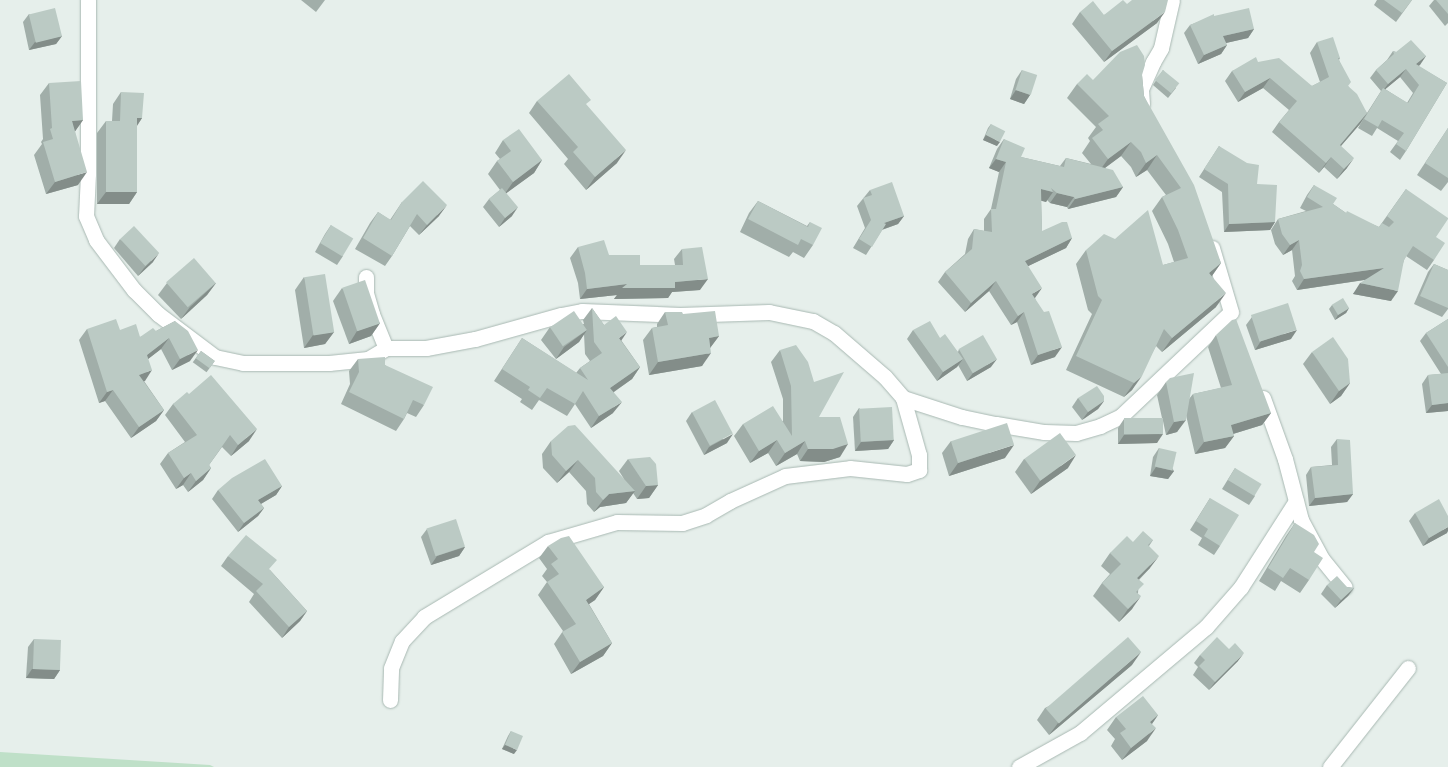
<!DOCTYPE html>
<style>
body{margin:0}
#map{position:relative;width:1448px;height:767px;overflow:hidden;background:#e6efeb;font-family:Commissioner,sans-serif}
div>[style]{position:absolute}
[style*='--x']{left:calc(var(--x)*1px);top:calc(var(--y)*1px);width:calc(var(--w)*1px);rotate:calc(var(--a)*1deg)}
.green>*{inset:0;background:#bfe0c8}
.roads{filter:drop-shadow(0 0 1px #a8b8b2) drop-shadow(0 0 1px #a8b8b2)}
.street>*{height:15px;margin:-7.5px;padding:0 7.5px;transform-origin:7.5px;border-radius:7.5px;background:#fff}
.wall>*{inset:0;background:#a1aea9;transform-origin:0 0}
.shaded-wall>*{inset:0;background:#838d89}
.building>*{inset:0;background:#bbcac4;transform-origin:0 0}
span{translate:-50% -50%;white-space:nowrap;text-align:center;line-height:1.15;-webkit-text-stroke:5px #f7fbf9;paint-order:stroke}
</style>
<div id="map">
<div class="green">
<i style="clip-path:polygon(0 752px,210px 765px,214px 767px,0 767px)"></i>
</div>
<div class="roads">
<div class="street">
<i style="--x:88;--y:0;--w:174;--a:90"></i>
<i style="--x:88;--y:174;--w:42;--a:92.7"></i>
<i style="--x:86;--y:216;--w:26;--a:67"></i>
<i style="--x:96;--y:240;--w:63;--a:52.8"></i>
<i style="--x:134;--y:290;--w:34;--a:45"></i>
<i style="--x:158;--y:314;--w:71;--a:37"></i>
<i style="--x:215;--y:357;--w:29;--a:12"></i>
<i style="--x:243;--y:363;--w:86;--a:0"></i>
<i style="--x:329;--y:363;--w:39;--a:-6"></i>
<i style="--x:368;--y:359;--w:21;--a:-31"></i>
<i style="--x:386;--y:348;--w:40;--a:0"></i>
<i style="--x:426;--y:348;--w:50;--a:-10.4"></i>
<i style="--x:475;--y:339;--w:89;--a:-15.6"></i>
<i style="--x:561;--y:315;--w:21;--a:-11"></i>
<i style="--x:582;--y:311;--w:98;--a:2.3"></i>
<i style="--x:680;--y:315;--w:89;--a:-1.9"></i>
<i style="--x:769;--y:312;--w:45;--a:11.6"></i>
<i style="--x:813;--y:321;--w:24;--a:30"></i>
<i style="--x:834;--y:333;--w:67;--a:40.8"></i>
<i style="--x:885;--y:377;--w:28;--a:49"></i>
<i style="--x:903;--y:398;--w:62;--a:17.9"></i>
<i style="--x:962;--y:417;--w:35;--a:12"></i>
<i style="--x:996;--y:424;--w:49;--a:9.5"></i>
<i style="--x:1044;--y:432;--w:32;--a:2"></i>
<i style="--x:1076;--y:433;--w:25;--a:-16"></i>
<i style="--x:1100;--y:426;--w:23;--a:-25"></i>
<i style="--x:1121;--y:416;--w:151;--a:-43.4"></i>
<i style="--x:1231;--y:312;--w:67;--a:-106.5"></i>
<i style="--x:1142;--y:104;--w:15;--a:-94"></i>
<i style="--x:1141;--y:89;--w:30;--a:-66"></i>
<i style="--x:1153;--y:62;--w:16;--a:-60"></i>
<i style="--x:1161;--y:48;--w:49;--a:-77.1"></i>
<i style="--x:366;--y:277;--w:16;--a:90"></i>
<i style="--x:366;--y:293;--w:22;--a:74"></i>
<i style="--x:372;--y:314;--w:37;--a:68"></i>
<i style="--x:1263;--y:398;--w:65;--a:70.2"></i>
<i style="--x:1285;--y:459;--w:63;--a:75.3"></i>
<i style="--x:1301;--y:520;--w:44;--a:61.7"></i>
<i style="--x:1322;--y:559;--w:36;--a:51"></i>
<i style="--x:390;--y:700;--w:32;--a:-88"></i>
<i style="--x:391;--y:668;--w:29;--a:-68"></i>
<i style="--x:402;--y:641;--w:33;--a:-47"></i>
<i style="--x:424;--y:617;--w:145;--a:-31.2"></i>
<i style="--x:548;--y:542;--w:72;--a:-16.2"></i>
<i style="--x:617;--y:522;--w:65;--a:0.9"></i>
<i style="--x:682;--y:523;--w:25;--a:-18"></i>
<i style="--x:706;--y:515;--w:28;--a:-30"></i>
<i style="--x:730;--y:501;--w:60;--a:-24.4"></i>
<i style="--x:785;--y:476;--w:65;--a:-7"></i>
<i style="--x:850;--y:468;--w:57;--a:6"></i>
<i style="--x:907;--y:474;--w:13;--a:-18"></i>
<i style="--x:919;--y:470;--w:15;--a:-90"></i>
<i style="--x:919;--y:455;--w:59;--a:-105.7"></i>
<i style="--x:1019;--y:767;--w:70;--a:-29.1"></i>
<i style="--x:1080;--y:733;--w:165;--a:-40.1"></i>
<i style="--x:1206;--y:627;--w:53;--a:-48.8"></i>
<i style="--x:1241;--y:587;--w:102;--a:-57.4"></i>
<i style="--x:1330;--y:767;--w:126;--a:-51.8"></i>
</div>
</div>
<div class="wall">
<i style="clip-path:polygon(301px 0,325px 0,316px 12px)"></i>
<i style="clip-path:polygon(1377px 0,1412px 0,1396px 22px,1374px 5px)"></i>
<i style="clip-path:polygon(1434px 0,1448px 0,1448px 23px,1445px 26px,1429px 6px)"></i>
<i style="clip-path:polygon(1127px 4px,1157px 23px,1104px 62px,1072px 24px,1080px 12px,1104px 15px)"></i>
<i style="clip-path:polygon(29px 14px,62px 36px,56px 44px,29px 50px,23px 22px)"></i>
<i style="clip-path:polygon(1214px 16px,1254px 29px,1248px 38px,1226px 43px,1227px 45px,1221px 54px,1198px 64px,1184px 33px,1190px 25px)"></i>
<i style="clip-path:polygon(evenodd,1317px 42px,1340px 58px,1339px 60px,1348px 86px,1367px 113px,1381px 91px,1370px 78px,1376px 70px,1387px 60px,1393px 51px,1396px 52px,1426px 56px,1418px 66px,1447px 83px,1406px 151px,1400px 160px,1390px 152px,1398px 141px,1377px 128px,1372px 136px,1358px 128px,1365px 116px,1360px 124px,1341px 146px,1347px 168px,1337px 179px,1324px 167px,1319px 173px,1272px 132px,1279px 122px,1289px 110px,1263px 88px,1238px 102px,1225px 81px,1232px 71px,1258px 62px,1312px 86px,1320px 82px,1310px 53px,1317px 42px,1400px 77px,1413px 93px,1407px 103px,1385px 89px,1400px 77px)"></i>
<i style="clip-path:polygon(1022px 70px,1030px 95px,1024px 104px,1010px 99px,1016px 79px)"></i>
<i style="clip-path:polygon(1163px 70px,1176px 88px,1168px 98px,1153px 85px)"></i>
<i style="clip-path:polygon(1142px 75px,1144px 96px,1221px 263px,1212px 276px,1216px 307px,1162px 352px,1156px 346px,1132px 390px,1124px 397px,1066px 370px,1092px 314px,1088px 310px,1076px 264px,1086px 250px,1163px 265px,1174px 262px,1168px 244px,1152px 211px,1162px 197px,1166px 195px,1147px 170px,1136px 177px,1131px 167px,1121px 156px,1105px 168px,1123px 187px,1116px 197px,1068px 209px,1067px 207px,1050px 203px,1047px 200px,1046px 202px,1041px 200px,1042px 231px,1072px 238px,1066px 248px,1028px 266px,1035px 298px,1055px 357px,1031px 365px,1017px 322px,1011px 325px,989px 291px,965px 312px,938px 282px,945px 272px,965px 254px,968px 239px,974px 229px,984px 231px,984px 219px,991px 209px,999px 172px,989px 168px,997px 149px,1004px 139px,1021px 157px,1060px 166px,1066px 158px,1091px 164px,1082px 153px,1090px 141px,1088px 138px,1096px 127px,1067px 98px,1077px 84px,1093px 80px)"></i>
<i style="clip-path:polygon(49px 83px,83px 120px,75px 131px,78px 185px,46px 194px,34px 155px,42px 144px,41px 142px,43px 139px,40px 95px)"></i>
<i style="clip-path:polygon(121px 92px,142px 118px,137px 126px,137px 192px,129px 204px,97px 204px,97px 133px,106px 121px,112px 121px,113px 104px)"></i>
<i style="clip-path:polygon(537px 101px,587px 106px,617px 163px,586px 190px,564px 164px,568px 159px,529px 113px)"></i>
<i style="clip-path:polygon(991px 124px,997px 146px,983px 140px,988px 128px)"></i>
<i style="clip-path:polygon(1448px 128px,1448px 182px,1441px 191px,1417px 175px)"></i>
<i style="clip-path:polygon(503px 140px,542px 160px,534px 173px,506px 193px,512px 216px,499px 227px,483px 207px,489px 199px,500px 190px,488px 174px,497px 161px,500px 159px,495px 153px)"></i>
<i style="clip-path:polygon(1219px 146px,1257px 184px,1275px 222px,1270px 230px,1224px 232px,1222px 192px,1199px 177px)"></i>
<i style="clip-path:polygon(1314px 185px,1333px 204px,1346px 213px,1379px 227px,1406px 189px,1436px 237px,1434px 260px,1427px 270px,1406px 256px,1404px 260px,1391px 301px,1353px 294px,1365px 280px,1297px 290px,1292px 281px,1295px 276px,1292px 250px,1283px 255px,1275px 244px,1271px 230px,1278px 219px,1306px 211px,1300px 208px,1307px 195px)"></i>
<i style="clip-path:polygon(870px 190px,904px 216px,898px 224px,882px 230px,866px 255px,853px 248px,865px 228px,857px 206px)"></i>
<i style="clip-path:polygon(758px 201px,807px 226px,810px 222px,813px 245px,804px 258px,793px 252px,789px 257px,740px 232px,749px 213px)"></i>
<i style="clip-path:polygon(402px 202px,439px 216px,419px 235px,410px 226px,392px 256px,385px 266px,355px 249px,370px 223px,378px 212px,390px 220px)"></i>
<i style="clip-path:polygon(331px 225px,343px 256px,337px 265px,315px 252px,325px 234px)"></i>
<i style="clip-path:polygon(120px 239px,153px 262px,138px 276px,114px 248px)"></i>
<i style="clip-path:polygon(578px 247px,609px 255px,640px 265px,675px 265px,674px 259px,682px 249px,700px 290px,672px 292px,668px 298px,614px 299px,617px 295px,580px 299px,578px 283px,570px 258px)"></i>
<i style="clip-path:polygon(1434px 264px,1448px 270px,1448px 309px,1442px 317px,1414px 304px,1428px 272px)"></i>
<i style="clip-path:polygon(304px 277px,334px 332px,325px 344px,304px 348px,295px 290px)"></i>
<i style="clip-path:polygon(167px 283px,216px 283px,207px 295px,181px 319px,158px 295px)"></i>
<i style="clip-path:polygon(342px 288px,380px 323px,371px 336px,349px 344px,333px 301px)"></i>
<i style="clip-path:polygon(1332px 305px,1349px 308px,1346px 313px,1335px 320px,1329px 309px)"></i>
<i style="clip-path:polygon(592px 308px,604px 325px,621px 340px,640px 367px,632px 379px,614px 392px,613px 413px,591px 428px,575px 404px,567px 416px,539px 400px,532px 410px,520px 402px,522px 399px,494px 381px,522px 338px,576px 373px,580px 368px,590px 361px,585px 354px,584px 334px,579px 342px,556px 359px,541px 340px,550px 327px,584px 324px,583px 320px)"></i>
<i style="clip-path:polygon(665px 312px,719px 336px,710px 348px,702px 366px,649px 375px,643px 340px,652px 328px,657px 327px,657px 324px)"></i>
<i style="clip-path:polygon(1252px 317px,1291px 339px,1255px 350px,1246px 325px)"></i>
<i style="clip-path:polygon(1448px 319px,1448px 411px,1426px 413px,1422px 384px,1428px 375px,1441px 374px,1420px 341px,1426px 333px)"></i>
<i style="clip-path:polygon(175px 321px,190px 361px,172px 370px,161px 349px,148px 359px,145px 381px,144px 381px,164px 410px,156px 421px,131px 438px,105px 401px,99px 403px,79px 340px,87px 329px,120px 330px,140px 337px,156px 331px)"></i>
<i style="clip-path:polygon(913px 330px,940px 338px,958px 352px,959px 349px,991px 367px,967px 381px,958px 365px,957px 367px,937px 381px,907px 339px)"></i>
<i style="clip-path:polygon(1216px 335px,1271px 413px,1262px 425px,1233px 434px,1234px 436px,1225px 448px,1195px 454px,1186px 415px,1177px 432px,1166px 435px,1163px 421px,1157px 443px,1118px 444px,1118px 428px,1124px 419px,1162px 418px,1157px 395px,1166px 382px,1189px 399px,1193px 394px,1221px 388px,1208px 347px)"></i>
<i style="clip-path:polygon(780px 350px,819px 417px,840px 457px,824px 462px,800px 461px,797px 454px,776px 466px,768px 453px,750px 463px,734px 436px,743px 424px,783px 421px,783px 399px,771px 362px)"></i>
<i style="left:201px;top:351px;width:17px;height:14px;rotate:36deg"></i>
<i style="clip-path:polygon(1312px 352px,1350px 383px,1341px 396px,1330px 404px,1303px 364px)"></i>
<i style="clip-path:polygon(358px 359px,385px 365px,424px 405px,416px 417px,407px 413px,404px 419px,396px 431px,341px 404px,350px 384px,349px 371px)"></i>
<i style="clip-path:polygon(189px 394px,249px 441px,231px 456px,222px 447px,209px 465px,211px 468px,203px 480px,188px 492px,183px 485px,176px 489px,160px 464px,168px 453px,185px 442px,165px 415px,173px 404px)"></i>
<i style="clip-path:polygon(1078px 398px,1104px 401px,1098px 409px,1082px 420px,1072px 407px)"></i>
<i style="clip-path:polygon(859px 408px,894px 440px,888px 449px,855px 451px,853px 417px)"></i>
<i style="clip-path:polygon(692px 412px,727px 443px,704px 455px,686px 421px)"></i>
<i style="clip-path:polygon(1337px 439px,1353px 494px,1347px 502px,1309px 506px,1306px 475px,1311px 467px,1332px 465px,1331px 447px)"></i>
<i style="clip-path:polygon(551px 441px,624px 479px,619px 471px,628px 459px,658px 485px,649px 498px,637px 499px,633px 493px,626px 503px,600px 507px,594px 512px,587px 504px,586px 491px,569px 472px,557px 483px,543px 468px,542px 454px)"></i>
<i style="clip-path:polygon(951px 441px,1005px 458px,949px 476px,942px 453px)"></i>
<i style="clip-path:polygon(1159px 448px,1174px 471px,1168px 479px,1150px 476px,1153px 457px)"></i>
<i style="clip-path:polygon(1024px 459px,1068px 468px,1031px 494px,1015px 472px)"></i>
<i style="clip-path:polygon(1235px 468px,1255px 496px,1249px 505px,1222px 489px)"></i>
<i style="clip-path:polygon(282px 486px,276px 495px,261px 504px,264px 508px,258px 516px,238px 532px,212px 499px,218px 490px)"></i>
<i style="clip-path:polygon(1210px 498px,1220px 546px,1214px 555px,1198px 545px,1202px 538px,1190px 530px)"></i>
<i style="clip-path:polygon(1415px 513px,1447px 533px,1423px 546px,1409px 521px)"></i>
<i style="clip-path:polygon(1295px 523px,1314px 552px,1309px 580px,1300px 593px,1281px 581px,1275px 591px,1259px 581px,1286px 536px)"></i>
<i style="clip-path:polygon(427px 529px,465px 547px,459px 556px,431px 565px,421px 537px)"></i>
<i style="clip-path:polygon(1153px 540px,1149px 546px,1150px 568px,1139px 580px,1138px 593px,1132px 609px,1119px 622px,1093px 596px,1102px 583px,1110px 574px,1101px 566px,1110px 553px,1133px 542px)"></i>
<i style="clip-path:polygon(548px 546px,604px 587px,595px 600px,589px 604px,612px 643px,603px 656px,571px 674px,554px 644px,563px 631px,538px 595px,547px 582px,542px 576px,547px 569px,539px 558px)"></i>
<i style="clip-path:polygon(228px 556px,270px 570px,307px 611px,300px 621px,282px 638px,249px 602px,254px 594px,221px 566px)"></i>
<i style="clip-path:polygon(1327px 585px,1347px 587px,1354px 588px,1348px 596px,1335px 608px,1321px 594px)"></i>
<i style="clip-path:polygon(34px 639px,60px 670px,54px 679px,26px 678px,28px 647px)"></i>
<i style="clip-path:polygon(1200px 655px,1238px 661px,1209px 690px,1193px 675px,1198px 667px,1194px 663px)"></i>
<i style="clip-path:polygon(1132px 665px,1049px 735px,1037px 720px,1045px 708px)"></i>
<i style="clip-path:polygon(1158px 715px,1152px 724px,1147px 741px,1122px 760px,1111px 746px,1115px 739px,1107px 730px,1116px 717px)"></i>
<i style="clip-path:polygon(511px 731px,514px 754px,502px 749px,508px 736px)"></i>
</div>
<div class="shaded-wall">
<i style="clip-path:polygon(1165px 12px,1157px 23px,1104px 62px,1112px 51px)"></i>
<i style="clip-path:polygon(1254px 29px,1248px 38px,1217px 45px,1223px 36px)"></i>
<i style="clip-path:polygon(62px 36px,56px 44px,29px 50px,35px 42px)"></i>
<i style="clip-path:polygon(1227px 45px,1221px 54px,1198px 64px,1204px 55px)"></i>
<i style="clip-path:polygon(1426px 56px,1420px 65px,1410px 73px,1416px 64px)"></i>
<i style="clip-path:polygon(1406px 69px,1400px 77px,1382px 92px,1388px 84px)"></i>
<i style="clip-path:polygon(1270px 78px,1263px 88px,1238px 102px,1245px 92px)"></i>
<i style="clip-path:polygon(1016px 90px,1030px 95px,1024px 104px,1010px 99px)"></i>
<i style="clip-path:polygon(1367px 113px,1360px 124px,1333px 155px,1340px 145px)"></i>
<i style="clip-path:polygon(137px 118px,142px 118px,134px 130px)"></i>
<i style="clip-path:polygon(83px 120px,74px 133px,72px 121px)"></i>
<i style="clip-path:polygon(986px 135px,1000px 142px,997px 146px,983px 140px)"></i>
<i style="clip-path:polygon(1131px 142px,1121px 156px,1098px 173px,1108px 159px)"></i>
<i style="clip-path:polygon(626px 150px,617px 163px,586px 190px,595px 177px)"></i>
<i style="clip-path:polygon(1157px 155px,1147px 170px,1136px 177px,1146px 163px)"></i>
<i style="clip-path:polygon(1331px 157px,1324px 167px,1319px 173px,1326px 163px)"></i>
<i style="clip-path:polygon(1354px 158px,1347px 168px,1337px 179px,1344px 169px)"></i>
<i style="clip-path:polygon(996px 159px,1006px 162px,999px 172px,989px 168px)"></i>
<i style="clip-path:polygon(542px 160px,534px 173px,504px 195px,513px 182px)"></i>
<i style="clip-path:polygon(87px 172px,78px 185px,46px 194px,55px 182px)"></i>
<i style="clip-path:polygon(1123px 187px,1116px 197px,1068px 209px,1075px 199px)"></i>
<i style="clip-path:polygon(1041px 189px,1053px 192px,1046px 202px,1034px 199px)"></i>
<i style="clip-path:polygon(106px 192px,137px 192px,129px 204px,97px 204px)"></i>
<i style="clip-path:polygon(1057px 193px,1074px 197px,1067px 207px,1050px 203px)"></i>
<i style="clip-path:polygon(447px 205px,439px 216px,419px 235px,427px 225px)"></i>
<i style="clip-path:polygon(518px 207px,512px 216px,499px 227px,505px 218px)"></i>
<i style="clip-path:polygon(904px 216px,898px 224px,878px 231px,884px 223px)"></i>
<i style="clip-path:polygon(1275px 222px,1270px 230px,1224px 232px,1229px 224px)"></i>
<i style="clip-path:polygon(1072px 238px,1066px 248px,1018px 271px,1025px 261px)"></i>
<i style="clip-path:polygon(1299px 240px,1292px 250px,1283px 255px,1290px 245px)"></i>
<i style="clip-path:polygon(159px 253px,153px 262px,138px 276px,144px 268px)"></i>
<i style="clip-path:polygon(1221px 263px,1211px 277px,1209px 273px)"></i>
<i style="clip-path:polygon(1384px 268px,1377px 278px,1297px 290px,1304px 279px)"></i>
<i style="clip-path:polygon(708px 279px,700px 290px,672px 292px,668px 298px,614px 299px,617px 295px,580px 299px,587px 289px,627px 284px,675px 282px)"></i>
<i style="clip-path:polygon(996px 281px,989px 291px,965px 312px,971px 303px)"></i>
<i style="clip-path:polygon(216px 283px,207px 295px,181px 319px,190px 307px)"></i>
<i style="clip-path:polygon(1360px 283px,1398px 291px,1391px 301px,1353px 294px)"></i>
<i style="clip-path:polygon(1042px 288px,1035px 298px,1026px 304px,1032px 294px)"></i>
<i style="clip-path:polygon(1226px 293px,1216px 307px,1162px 352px,1172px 338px)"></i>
<i style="clip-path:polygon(1349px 308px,1346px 313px,1335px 320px,1338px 315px)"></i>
<i style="clip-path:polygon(1024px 312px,1017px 322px,1011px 325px,1018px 316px)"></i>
<i style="clip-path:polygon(380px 323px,371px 336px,349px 344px,357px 331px)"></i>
<i style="clip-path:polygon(587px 330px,579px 342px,556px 359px,564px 347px)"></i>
<i style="clip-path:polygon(1297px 330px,1291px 339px,1255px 350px,1261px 341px)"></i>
<i style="clip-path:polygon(334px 332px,325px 344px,304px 348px,313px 335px)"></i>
<i style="clip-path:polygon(627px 332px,619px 344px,619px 338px)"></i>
<i style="clip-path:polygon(719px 336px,710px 348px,709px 338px)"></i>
<i style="clip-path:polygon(169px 338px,161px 349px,139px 366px,147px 355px)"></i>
<i style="clip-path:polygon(1062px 347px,1055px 357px,1031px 365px,1038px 355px)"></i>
<i style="clip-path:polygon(198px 350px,190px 361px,172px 370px,180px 359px)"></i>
<i style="clip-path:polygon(711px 353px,702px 366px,649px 375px,658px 362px)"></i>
<i style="clip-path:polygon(963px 359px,957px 367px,937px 381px,943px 372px)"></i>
<i style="clip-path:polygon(997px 359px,991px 367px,967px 381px,973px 373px)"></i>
<i style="clip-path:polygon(640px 367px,632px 379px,602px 400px,610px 388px)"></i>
<i style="clip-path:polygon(152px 370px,145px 381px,131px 386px,139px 375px)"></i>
<i style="clip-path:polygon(1142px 376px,1132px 390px,1124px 397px,1134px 383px)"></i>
<i style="clip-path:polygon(1350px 383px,1341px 396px,1330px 404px,1339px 391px)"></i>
<i style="clip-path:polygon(113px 390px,105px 401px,99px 403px,107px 392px)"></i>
<i style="clip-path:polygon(1104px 401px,1098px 409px,1082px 420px,1088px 412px)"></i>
<i style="clip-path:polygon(622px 402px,613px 413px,591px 428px,599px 416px)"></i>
<i style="clip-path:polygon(1448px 403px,1448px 411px,1426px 413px,1432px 405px)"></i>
<i style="clip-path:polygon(164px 410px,156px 421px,131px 438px,139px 427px)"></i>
<i style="clip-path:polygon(1271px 413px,1262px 425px,1223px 437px,1231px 425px)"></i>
<i style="clip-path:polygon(1186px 420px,1177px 432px,1166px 435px,1174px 422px)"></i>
<i style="clip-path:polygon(257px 429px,249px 441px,231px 456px,238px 445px)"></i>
<i style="clip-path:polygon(733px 434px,727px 443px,704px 455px,709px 447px)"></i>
<i style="clip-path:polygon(1163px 434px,1157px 443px,1118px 444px,1124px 435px)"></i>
<i style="clip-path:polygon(1234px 436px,1225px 448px,1195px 454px,1204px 442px)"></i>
<i style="clip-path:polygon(777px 440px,768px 453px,750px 463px,759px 451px)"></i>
<i style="clip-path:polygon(894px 440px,888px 449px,855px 451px,861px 442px)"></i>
<i style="clip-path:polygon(805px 441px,797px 454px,776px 466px,785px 453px)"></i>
<i style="clip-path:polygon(848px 444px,840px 457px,824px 462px,800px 461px,808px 449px)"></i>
<i style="clip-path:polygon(1014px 445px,1005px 458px,949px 476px,958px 463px)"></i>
<i style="clip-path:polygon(1076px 455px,1068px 468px,1031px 494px,1040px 481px)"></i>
<i style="clip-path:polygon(578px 460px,569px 472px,557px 483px,566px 471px)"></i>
<i style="clip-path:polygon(1156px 467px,1174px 471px,1168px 479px,1150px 476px)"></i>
<i style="clip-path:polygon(211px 468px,203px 480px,188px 492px,196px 481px)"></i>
<i style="clip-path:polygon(191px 473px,183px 485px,176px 489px,184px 478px)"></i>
<i style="clip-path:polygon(658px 485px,649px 498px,637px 499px,646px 486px)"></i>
<i style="clip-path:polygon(282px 486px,276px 495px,252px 509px,258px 500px)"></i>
<i style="clip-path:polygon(635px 491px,626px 503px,600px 507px,594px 512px,603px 500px,609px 494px)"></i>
<i style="clip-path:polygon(1353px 494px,1347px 502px,1309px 506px,1315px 498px)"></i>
<i style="clip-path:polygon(264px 508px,258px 516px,238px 532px,244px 523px)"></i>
<i style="clip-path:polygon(1448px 527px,1448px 531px,1447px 533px,1423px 546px,1429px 538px)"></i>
<i style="clip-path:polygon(465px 547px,459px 556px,431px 565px,437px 556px)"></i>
<i style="clip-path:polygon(1159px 556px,1150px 568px,1128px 590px,1137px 578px)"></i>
<i style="clip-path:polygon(604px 587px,595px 600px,577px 612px,586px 600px)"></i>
<i style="clip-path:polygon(1354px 588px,1348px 596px,1335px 608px,1341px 600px)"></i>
<i style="clip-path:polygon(1141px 596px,1132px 609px,1119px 622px,1128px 609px)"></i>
<i style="clip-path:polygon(307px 611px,300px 621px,282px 638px,289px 627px)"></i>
<i style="clip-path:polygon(612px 643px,603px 656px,571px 674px,580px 662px)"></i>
<i style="clip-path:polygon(1141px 652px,1132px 665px,1049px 735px,1058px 723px)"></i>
<i style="clip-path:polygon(1244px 653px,1238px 661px,1209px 690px,1215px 682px)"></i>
<i style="clip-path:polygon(32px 669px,60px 670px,54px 679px,26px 678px)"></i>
<i style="clip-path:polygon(1158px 715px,1149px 728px,1150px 722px)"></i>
<i style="clip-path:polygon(1156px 728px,1147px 741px,1122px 760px,1131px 748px)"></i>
<i style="clip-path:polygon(505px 745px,517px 750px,514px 754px,502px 749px)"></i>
</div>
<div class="building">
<i style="clip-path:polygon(1123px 0,1127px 4px,1132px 0,1168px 0,1165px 12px,1112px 51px,1080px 12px,1093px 1px,1104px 15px)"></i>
<i style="clip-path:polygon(1384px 0,1412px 0,1402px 13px)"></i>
<i style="clip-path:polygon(1436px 0,1448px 0,1448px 14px)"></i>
<i style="left:55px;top:8px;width:29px;height:27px;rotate:76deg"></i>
<i style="clip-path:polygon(1249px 8px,1254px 29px,1223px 36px,1227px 45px,1204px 55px,1190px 25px,1214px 14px,1214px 16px)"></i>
<i style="clip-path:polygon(1333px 37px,1340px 58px,1338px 58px,1351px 82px,1348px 86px,1357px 94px,1367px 113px,1340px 145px,1354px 158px,1344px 169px,1331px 157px,1326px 163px,1279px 122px,1297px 101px,1270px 78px,1245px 92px,1232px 71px,1256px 57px,1258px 62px,1279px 58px,1312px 86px,1329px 77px,1317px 42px)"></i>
<i style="clip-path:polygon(1411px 40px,1426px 56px,1416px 64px,1447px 83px,1406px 151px,1396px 144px,1404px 133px,1382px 120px,1378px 127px,1364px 119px,1383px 88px,1408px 103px,1419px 85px,1406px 69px,1388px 84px,1376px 70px,1394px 54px,1393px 51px,1396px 52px)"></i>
<i style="clip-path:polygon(1137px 45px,1144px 56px,1145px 65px,1142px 75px,1144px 96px,1194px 185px,1221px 263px,1209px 273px,1226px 293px,1172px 338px,1164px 329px,1142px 376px,1134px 383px,1076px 356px,1102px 300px,1098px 296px,1086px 250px,1104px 234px,1115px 239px,1148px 210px,1163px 265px,1188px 258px,1178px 230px,1162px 197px,1181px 188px,1157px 155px,1146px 163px,1141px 152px,1131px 142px,1108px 159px,1092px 138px,1103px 130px,1098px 124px,1109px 116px,1077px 84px,1087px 74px,1093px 80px,1120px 52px)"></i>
<i style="left:1022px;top:70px;width:16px;height:21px;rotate:18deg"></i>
<i style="left:1163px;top:70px;width:21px;height:13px;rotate:39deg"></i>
<i style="clip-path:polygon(569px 74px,591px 100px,586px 104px,626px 150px,595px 177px,573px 152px,578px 147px,537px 101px)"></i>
<i style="clip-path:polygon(81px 81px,83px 120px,72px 121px,87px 172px,55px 182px,43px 142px,53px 139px,50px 129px,52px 128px,49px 83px)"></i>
<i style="clip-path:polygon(121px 92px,144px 93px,142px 118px,137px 118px,137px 192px,106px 192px,106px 121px,120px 121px)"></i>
<i style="left:991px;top:124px;width:16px;height:12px;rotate:27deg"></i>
<i style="clip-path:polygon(1448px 128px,1448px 178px,1425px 163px)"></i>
<i style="clip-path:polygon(519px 129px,542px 160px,513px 182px,497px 161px,511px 151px,503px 140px)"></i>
<i style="clip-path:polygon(1004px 139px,1025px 148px,1021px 157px,1064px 167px,1066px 158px,1113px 170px,1123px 187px,1075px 199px,1074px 197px,1057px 193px,1051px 188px,1053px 192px,1041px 189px,1042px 231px,1062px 222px,1067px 222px,1072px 238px,1025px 261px,1042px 288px,1032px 294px,1044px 312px,1049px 311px,1062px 347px,1038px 355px,1024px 312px,1018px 316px,996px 281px,971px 303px,945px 272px,972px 249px,974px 229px,992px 232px,991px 209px,996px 209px,1006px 162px,996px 159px)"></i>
<i style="clip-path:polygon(1219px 146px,1247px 163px,1259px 165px,1257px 184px,1277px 185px,1275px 222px,1229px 224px,1228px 184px,1204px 169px)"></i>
<i style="clip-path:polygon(423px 181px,447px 205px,427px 225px,417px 214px,392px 256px,363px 238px,378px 212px,391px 220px,402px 202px)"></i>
<i style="clip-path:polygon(892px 182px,904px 216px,884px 223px,886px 224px,872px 247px,859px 239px,871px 220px,863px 198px,872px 195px,870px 190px)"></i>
<i style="clip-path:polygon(1314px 185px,1337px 198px,1333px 204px,1346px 213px,1347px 211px,1379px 227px,1382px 223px,1389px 227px,1394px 222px,1387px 216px,1406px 189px,1448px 218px,1448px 219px,1436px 237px,1445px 243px,1434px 260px,1413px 246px,1404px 260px,1398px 291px,1360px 283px,1384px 268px,1304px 279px,1300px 271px,1302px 265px,1299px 240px,1290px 245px,1282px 234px,1278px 219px,1323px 207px,1307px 197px)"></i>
<i style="left:502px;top:188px;width:25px;height:17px;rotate:50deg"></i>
<i style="clip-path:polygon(758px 201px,808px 227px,810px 222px,822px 228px,813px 245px,801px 239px,798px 245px,748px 219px)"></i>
<i style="left:331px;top:225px;width:26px;height:21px;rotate:31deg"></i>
<i style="left:134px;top:226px;width:37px;height:19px;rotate:47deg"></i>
<i style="clip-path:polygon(604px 240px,609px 255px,640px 255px,640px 265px,683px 265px,682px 249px,702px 247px,708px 279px,675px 282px,675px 288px,622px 288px,627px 284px,587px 289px,585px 273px,578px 247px)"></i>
<i style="left:194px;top:258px;width:33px;height:37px;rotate:49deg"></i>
<i style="clip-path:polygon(1434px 264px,1448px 270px,1448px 308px,1420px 296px)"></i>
<i style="left:325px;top:274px;width:59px;height:21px;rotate:81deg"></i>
<i style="left:365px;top:280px;width:46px;height:24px;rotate:71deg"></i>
<i style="left:1343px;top:298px;width:12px;height:13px;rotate:59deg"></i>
<i style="left:1288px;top:303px;width:28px;height:39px;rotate:72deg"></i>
<i style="clip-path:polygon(592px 308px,604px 325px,616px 316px,627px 332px,619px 338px,640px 367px,610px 388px,622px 402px,599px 416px,583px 391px,575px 404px,547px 388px,540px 398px,528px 390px,530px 387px,502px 369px,522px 338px,588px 380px,580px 368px,602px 353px,594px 342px)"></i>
<i style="left:574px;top:311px;width:23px;height:29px;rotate:56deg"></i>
<i style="clip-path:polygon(715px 311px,719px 336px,709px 338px,711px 353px,658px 362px,652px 328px,668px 325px,665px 312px,682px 312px,683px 314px)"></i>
<i style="clip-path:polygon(116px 319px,120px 330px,136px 324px,140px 337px,153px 328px,156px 331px,175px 321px,188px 331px,198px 350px,180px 359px,169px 338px,147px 355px,152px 370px,139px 375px,164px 410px,139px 427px,113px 390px,107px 392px,87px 329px)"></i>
<i style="clip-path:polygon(1236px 319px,1271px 413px,1231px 425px,1234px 436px,1204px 442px,1193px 394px,1232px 385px,1216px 335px,1232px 320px)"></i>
<i style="clip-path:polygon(1448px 319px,1448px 367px,1426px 333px)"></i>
<i style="clip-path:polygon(930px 321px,940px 338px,945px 334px,963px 359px,943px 372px,913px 330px)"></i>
<i style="left:983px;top:335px;width:28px;height:28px;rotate:60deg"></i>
<i style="clip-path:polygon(1333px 337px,1348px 359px,1350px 383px,1339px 391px,1312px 352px)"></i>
<i style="clip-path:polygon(796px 345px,808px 362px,814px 382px,844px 372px,819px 417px,840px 417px,848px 444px,833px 449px,808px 449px,805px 441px,785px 453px,777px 440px,759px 451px,743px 424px,773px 406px,792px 436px,791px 386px,780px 350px)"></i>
<i style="left:201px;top:351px;width:17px;height:9px;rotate:36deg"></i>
<i style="clip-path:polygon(385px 357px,385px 365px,433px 387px,424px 405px,413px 400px,404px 419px,349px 392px,359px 372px,358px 359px)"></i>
<i style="clip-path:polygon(1194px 373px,1186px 420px,1174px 422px,1166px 382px,1170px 378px)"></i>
<i style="clip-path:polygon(1448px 373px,1448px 403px,1432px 405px,1428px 375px)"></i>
<i style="clip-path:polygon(211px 375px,257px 429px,238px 445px,230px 435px,209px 465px,211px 468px,196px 481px,191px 473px,184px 478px,168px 453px,197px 435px,173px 404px,187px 392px,189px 394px)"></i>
<i style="clip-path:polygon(1097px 386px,1104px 396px,1104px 401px,1088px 412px,1078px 398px)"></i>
<i style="left:715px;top:400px;width:38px;height:26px;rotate:62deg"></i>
<i style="left:892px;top:407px;width:33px;height:33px;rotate:87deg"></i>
<i style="left:1163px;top:418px;width:16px;height:39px;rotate:90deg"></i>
<i style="left:1007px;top:423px;width:23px;height:59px;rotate:72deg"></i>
<i style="clip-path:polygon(575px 425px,635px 491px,609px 494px,603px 500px,596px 492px,595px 478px,578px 460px,566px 471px,552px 455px,551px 441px,568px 426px)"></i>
<i style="left:1060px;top:433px;width:27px;height:44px;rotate:54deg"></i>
<i style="clip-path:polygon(1337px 439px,1350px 440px,1353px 494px,1315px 498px,1311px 467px,1338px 465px)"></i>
<i style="left:1159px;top:448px;width:18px;height:19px;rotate:13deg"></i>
<i style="clip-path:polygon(650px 457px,656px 464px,658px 485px,646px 486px,628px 459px)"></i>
<i style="clip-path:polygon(265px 459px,282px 486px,258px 500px,264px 508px,244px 523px,218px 490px,232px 478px)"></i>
<i style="left:1235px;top:468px;width:31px;height:14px;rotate:31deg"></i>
<i style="clip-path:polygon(1210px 498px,1239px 515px,1220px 546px,1204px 536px,1208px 529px,1196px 521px)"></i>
<i style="clip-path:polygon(1439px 499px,1448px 516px,1448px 527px,1429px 538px,1415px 513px)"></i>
<i style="left:456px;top:519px;width:29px;height:31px;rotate:72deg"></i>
<i style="clip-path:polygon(1295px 523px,1314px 535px,1319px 544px,1314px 552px,1323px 558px,1309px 580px,1290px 568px,1283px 578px,1268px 568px)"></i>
<i style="clip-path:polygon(1143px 531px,1153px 540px,1148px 545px,1159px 556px,1137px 578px,1144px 584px,1136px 592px,1141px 596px,1128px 609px,1102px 583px,1121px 564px,1110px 553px,1127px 536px,1133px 542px)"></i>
<i style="clip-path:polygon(246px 535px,277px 560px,269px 569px,307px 611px,289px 627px,256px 591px,263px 584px,228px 556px)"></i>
<i style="clip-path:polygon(569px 536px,604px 587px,586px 600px,612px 643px,580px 662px,562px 632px,576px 624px,547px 582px,559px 574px,551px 564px,558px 559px,548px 546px,561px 538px)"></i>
<i style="clip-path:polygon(1337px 576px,1347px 587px,1354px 588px,1341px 600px,1327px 585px)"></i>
<i style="left:1128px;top:637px;width:20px;height:109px;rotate:49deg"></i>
<i style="clip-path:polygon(1217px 637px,1229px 649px,1235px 643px,1244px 653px,1215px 682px,1199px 666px,1205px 660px,1200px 655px)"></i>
<i style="left:34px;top:639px;width:27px;height:30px;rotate:2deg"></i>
<i style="clip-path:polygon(1143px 696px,1158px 715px,1150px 722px,1156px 728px,1131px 748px,1120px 733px,1126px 729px,1116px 717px)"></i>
<i style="left:511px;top:731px;width:13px;height:15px;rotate:23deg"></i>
</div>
</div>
